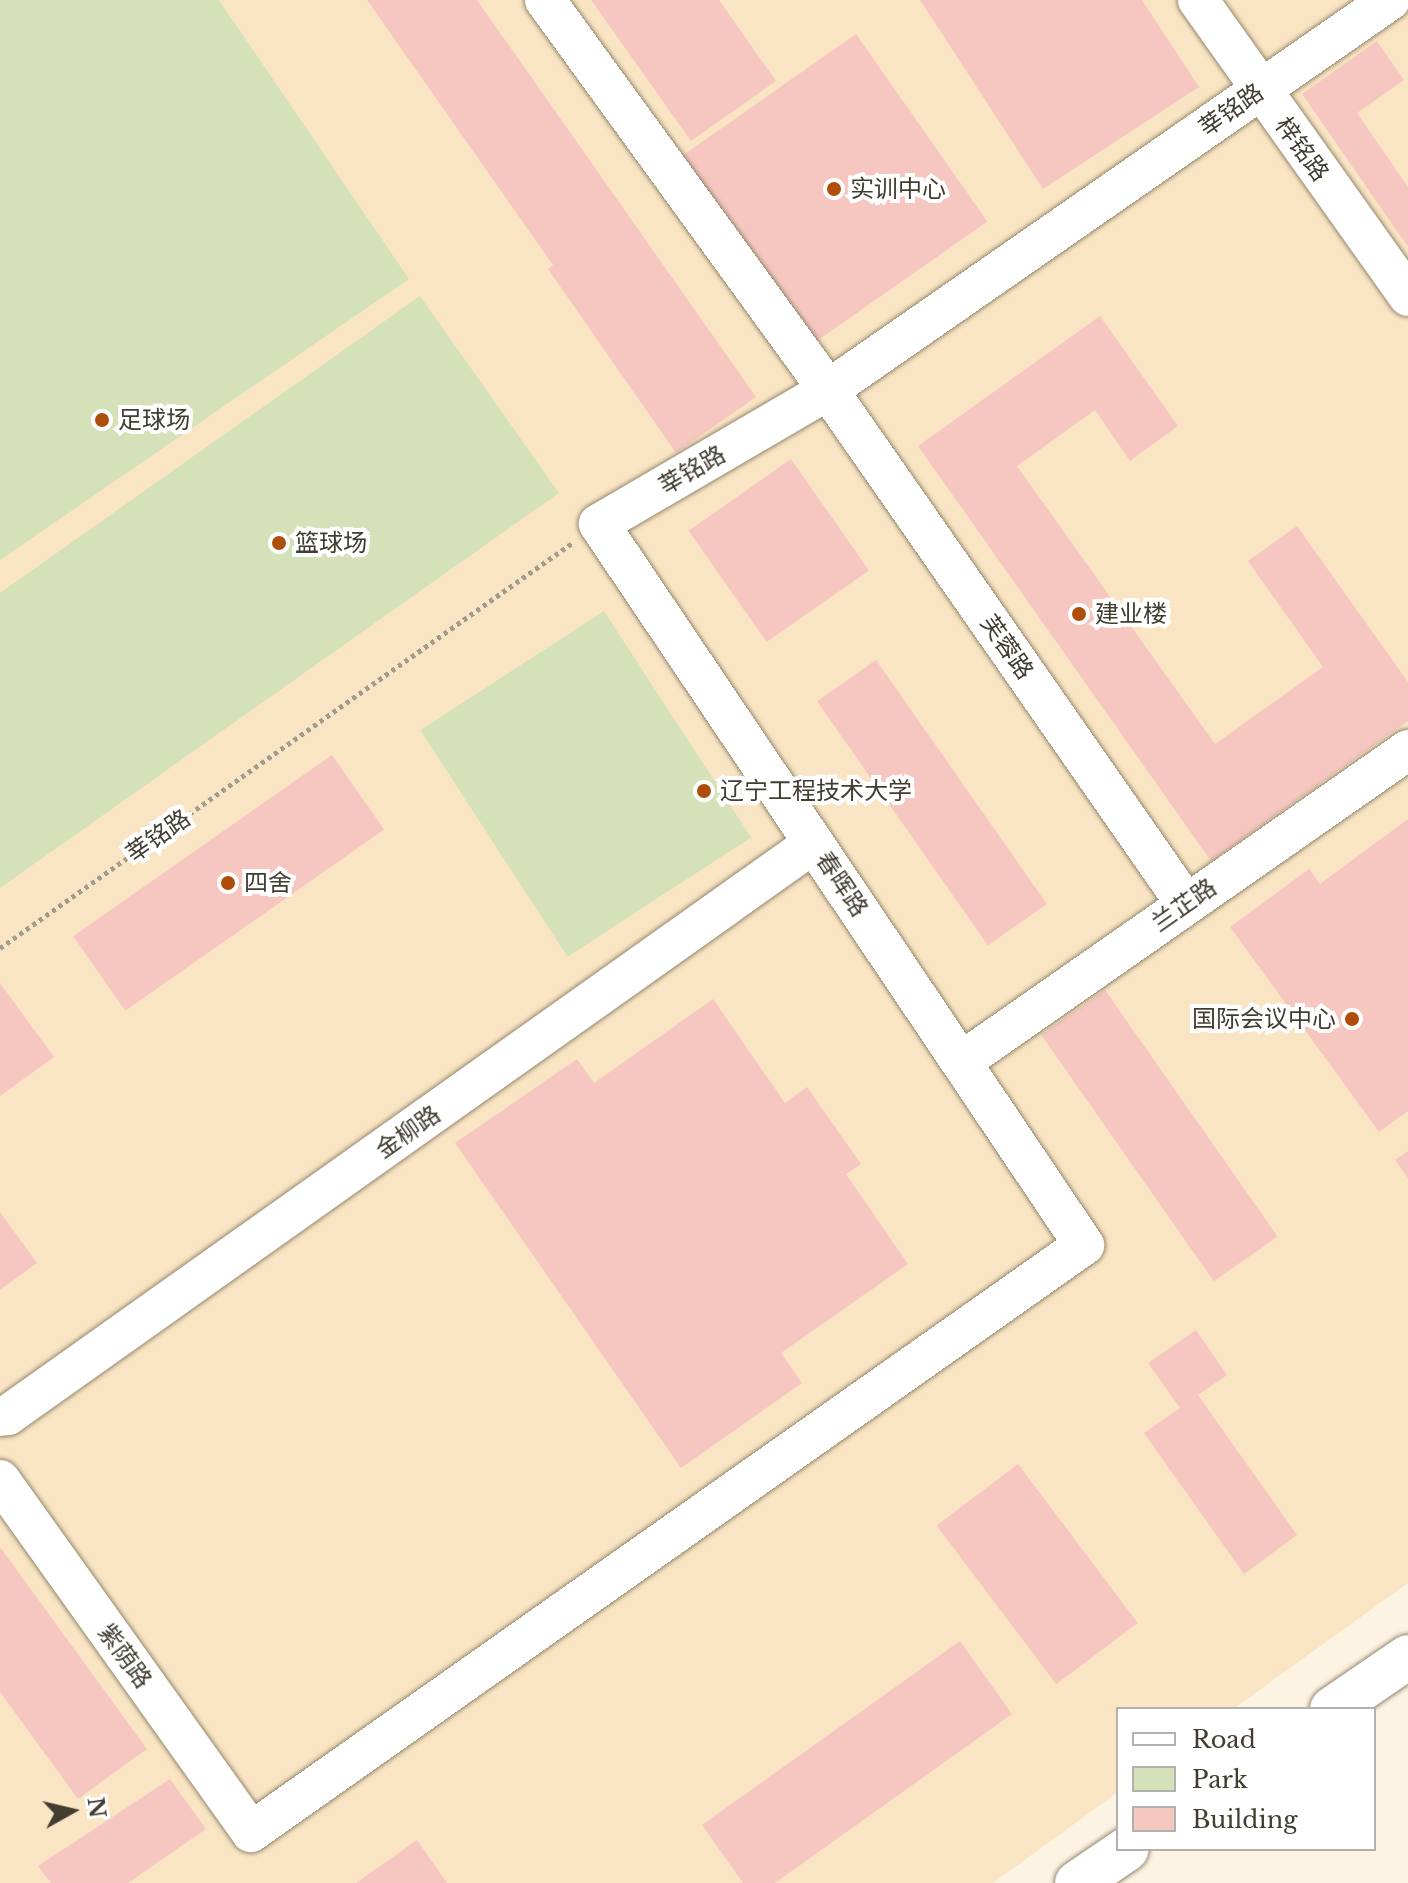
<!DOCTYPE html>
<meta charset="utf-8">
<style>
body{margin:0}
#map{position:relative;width:1408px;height:1883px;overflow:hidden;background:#fdf3e3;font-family:"Libre Baskerville","Noto Sans SC",serif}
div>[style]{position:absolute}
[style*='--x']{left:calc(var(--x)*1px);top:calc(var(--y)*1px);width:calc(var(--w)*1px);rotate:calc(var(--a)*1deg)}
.built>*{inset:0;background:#f9e5c3}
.green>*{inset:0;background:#d5e2b9;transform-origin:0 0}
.building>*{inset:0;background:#f6c7c0;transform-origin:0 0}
.path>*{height:5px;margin-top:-2.5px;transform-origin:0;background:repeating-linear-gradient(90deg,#a39b8e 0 4px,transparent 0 8px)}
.roads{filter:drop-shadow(0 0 2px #95876e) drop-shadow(0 0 2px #95876e)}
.minor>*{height:40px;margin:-20px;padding:0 20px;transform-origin:20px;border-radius:20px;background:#fff}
.major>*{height:44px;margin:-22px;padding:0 22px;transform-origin:22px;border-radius:22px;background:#fff}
.dots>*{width:22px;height:22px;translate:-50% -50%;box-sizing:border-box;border:4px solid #fff;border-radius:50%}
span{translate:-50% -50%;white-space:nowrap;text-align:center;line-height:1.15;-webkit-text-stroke:8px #fff;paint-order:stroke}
.street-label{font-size:24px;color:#423c31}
.poi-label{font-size:24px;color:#423c31}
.left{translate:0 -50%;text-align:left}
.right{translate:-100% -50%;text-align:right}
.legend{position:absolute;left:1116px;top:1707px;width:260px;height:144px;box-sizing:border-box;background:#fff;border:2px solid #b3b1ad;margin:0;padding:10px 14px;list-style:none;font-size:24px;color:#423c31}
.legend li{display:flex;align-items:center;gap:16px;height:40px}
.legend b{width:40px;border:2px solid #b3b1ad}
.north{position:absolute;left:32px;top:1771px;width:80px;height:80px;-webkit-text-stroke:6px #fff;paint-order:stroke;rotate:82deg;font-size:22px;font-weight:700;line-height:32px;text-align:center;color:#423c31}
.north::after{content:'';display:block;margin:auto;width:28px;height:36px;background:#423c31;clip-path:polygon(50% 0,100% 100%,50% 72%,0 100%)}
</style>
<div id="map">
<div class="built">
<i style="clip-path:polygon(0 0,1408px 0,1408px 1583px,1233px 1709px,1118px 1709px,1118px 1792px,993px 1883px,0 1883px)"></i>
</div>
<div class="green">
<i style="clip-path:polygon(0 0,219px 0,409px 279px,0 560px)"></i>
<i style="clip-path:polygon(420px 296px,559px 493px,0 888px,0 593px)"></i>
<i style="left:604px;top:611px;width:270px;height:219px;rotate:57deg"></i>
</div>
<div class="building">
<i style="clip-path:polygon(367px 0,477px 0,756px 397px,676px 453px,548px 269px,553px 265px)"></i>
<i style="clip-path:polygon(591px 0,719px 0,776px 81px,691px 141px)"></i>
<i style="clip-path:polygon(920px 0,1142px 0,1199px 87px,1043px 189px)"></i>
<i style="left:856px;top:34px;width:229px;height:213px;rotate:55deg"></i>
<i style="clip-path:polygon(1377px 41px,1404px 80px,1357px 113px,1408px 187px,1408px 247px,1302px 94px)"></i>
<i style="clip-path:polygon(1100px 316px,1178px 426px,1130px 461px,1095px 410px,1017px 466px,1215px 744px,1323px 667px,1248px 561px,1297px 526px,1408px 682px,1408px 721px,1211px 861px,918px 446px)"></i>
<i style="left:791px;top:459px;width:136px;height:125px;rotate:55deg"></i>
<i style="left:876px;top:660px;width:298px;height:72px;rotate:55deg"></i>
<i style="left:332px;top:755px;width:91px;height:316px;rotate:55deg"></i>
<i style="clip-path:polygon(1408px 819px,1408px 1111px,1379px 1132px,1230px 927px,1309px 869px,1320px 884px)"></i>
<i style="clip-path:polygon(0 983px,54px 1057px,0 1096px)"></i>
<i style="left:1105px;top:990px;width:301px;height:78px;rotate:55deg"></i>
<i style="clip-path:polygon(713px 999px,785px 1103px,807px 1087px,861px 1164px,846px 1174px,908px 1264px,781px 1353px,802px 1383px,681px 1468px,455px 1143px,577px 1059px,594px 1083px)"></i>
<i style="clip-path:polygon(1408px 1151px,1408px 1178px,1395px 1160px)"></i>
<i style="clip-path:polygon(0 1212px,37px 1263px,0 1290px)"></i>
<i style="clip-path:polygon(1196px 1330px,1227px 1375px,1198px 1395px,1297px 1535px,1244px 1574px,1144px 1433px,1180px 1408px,1148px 1363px)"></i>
<i style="left:1018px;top:1464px;width:199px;height:102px;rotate:53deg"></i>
<i style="clip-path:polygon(0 1547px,147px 1749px,78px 1799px,0 1692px)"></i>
<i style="clip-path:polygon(960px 1641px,1012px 1714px,775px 1883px,743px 1883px,702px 1825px)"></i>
<i style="clip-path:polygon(170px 1779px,206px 1829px,128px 1883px,51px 1883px,38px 1866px)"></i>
<i style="clip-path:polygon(417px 1840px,447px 1883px,356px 1883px)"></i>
</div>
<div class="path">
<i style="--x:0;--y:948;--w:701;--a:-35.3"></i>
</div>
<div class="roads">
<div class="minor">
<i style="--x:545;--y:0;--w:482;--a:54"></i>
<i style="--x:828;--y:390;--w:626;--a:55.14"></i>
<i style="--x:1198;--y:0;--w:363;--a:54.6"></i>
<i style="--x:961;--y:1062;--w:545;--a:-34.91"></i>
<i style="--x:0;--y:1416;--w:8;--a:-7"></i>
<i style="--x:8;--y:1415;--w:988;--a:-35.36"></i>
<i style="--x:0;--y:1480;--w:432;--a:54.5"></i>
<i style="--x:251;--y:1832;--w:1019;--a:-35.17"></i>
<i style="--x:1084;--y:1245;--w:869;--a:-123.93"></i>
<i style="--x:599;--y:524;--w:265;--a:-30.3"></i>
<i style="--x:828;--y:390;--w:684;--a:-34.76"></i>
</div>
<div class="major">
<i style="--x:1332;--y:1709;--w:92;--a:-34.4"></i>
<i style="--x:1077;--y:1883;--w:60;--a:-34.2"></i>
</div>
</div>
<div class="dots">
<i style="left:834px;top:189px;background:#af4e0a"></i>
<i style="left:102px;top:420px;background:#af4e0a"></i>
<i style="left:279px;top:543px;background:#af4e0a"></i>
<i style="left:1079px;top:614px;background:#af4e0a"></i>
<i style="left:704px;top:791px;background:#af4e0a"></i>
<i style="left:228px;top:883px;background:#af4e0a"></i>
<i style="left:1352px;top:1019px;background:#af4e0a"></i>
</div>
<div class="street-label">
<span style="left:1231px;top:110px;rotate:-35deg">莘铭路</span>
<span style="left:1302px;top:149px;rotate:54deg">梓铭路</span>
<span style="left:692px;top:470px;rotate:-30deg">莘铭路</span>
<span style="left:1007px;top:647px;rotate:55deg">芙蓉路</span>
<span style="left:158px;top:836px;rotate:-35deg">莘铭路</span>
<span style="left:842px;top:884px;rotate:56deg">春晖路</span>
<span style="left:1184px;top:905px;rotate:-35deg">兰芷路</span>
<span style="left:408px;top:1132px;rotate:-35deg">金柳路</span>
<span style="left:125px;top:1656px;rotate:54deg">紫荫路</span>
</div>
<div class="poi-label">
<span class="left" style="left:850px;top:189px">实训中心</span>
<span class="left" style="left:118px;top:420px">足球场</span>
<span class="left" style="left:295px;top:543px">篮球场</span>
<span class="left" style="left:1095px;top:614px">建业楼</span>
<span class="left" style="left:720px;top:791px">辽宁工程技术大学</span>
<span class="left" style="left:244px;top:883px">四舍</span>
<span class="right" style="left:1336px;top:1019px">国际会议中心</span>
</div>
<ul class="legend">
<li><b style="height:10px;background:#fff"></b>Road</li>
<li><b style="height:22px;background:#d5e2b9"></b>Park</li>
<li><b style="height:22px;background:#f6c7c0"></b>Building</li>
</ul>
<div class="north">N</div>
</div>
